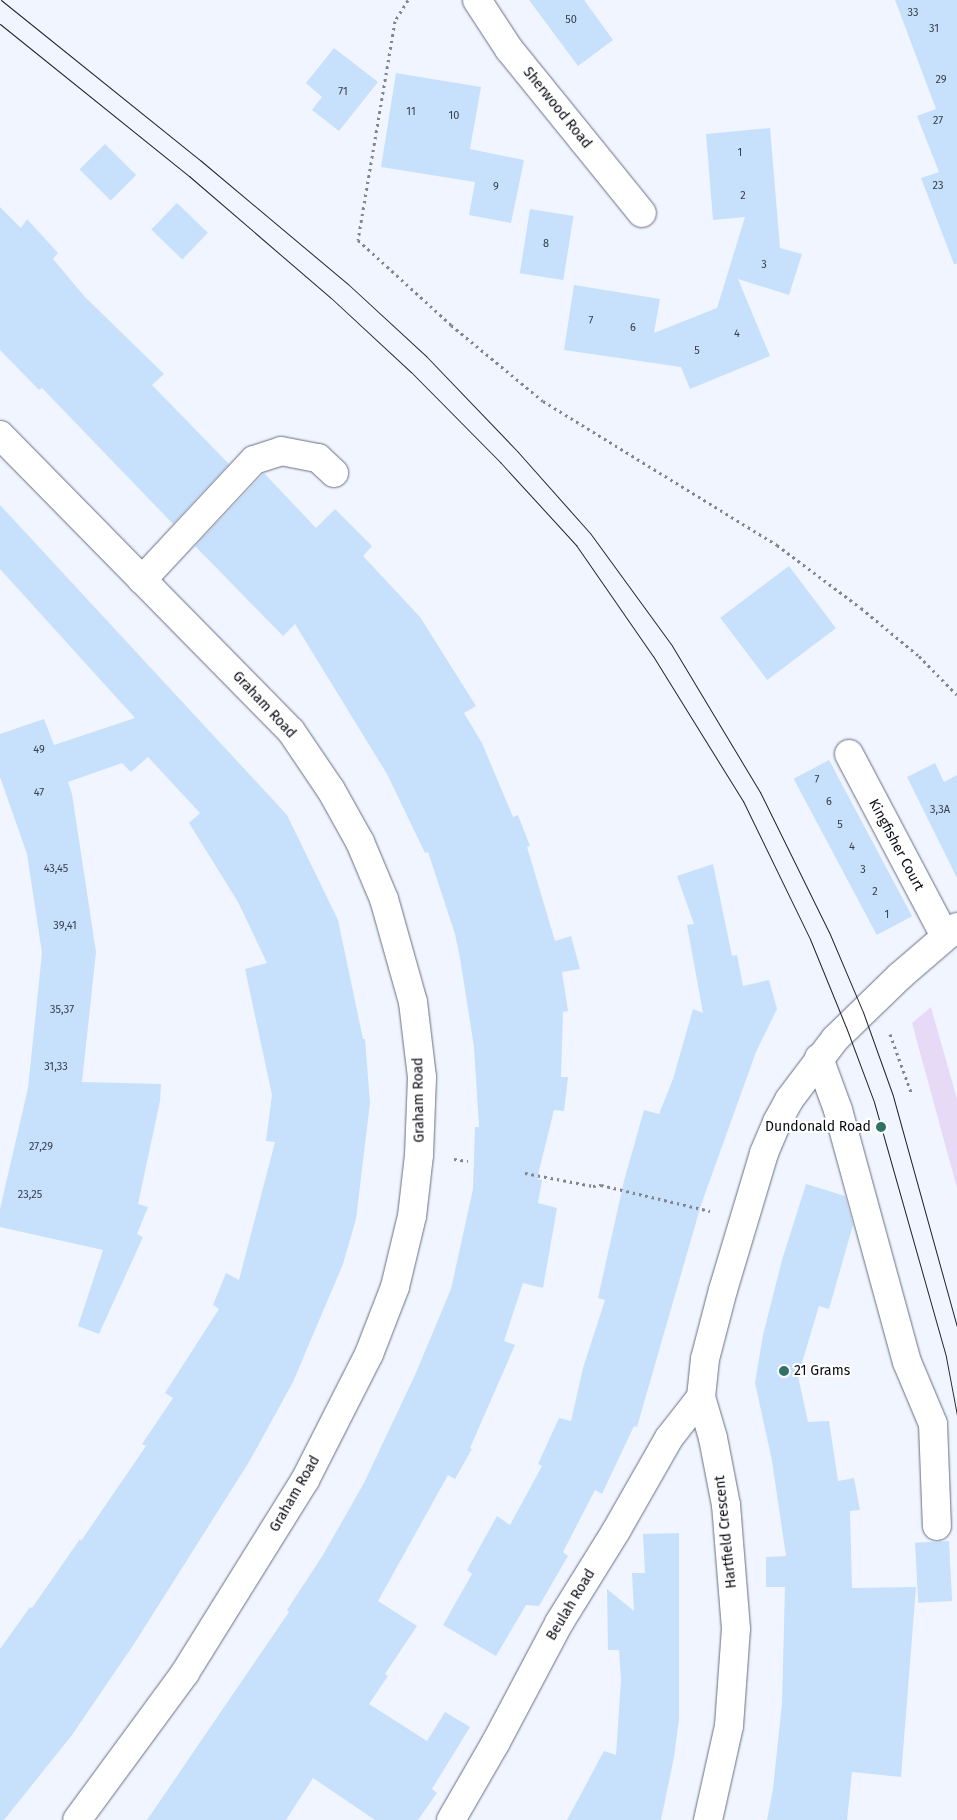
<!DOCTYPE html>
<style>
body{margin:0}
#map{position:relative;width:957px;height:1820px;overflow:hidden;background:#f1f5ff;font-family:"Fira Sans",sans-serif}
div>[style]{position:absolute}
[style*='--x']{left:calc(var(--x)*1px);top:calc(var(--y)*1px);width:calc(var(--w)*1px);rotate:calc(var(--a)*1deg)}
.green>*{inset:0;background:#e6daf6}
.building>*{inset:0;background:#c7e0fc;transform-origin:0 0}
.path>*{height:3px;margin-top:-1.5px;transform-origin:0;background:repeating-linear-gradient(90deg,#83868f 0 2.5px,transparent 0 6.5px)}
.roads{filter:drop-shadow(0 0 1px #666e83) drop-shadow(0 0 1px #666e83)}
.minor>*{height:28px;margin:-14px;padding:0 14px;transform-origin:14px;border-radius:14px;background:#fff}
.tram>*{height:1px;margin:-0.5px;padding:0 0.5px;transform-origin:0.5px;border-radius:0.5px;background:#23252d}
.dots>*{width:14px;height:14px;translate:-50% -50%;box-sizing:border-box;border:2px solid #fff;border-radius:50%}
span{translate:-50% -50%;white-space:nowrap;text-align:center;line-height:1.15;-webkit-text-stroke:4px #fff;paint-order:stroke}
.number-label{font-size:11px;color:#38404d}
.number-label span{-webkit-text-stroke-width:0}
.street-label{font-size:14px;color:#090b13}
.poi-label{font-size:14px;color:#090b13}
.right{translate:-100% -50%;text-align:right}
.left{translate:0 -50%;text-align:left}
</style>
<div id="map">
<div class="green">
<i style="clip-path:polygon(931px 1007px,957px 1099px,957px 1188px,912px 1023px)"></i>
</div>
<div class="building">
<i style="clip-path:polygon(529px 0,584px 0,613px 40px,578px 66px)"></i>
<i style="clip-path:polygon(895px 0,957px 0,957px 264px,954px 264px,921px 178px,939px 172px,917px 116px,936px 109px)"></i>
<i style="clip-path:polygon(334px 48px,378px 82px,339px 131px,312px 110px,322px 97px,306px 83px)"></i>
<i style="clip-path:polygon(396px 73px,481px 87px,470px 149px,524px 160px,511px 223px,469px 215px,475px 182px,381px 167px)"></i>
<i style="clip-path:polygon(770px 128px,780px 248px,802px 254px,789px 295px,738px 279px,770px 356px,690px 389px,681px 367px,564px 350px,574px 285px,660px 299px,654px 333px,717px 308px,745px 217px,713px 220px,706px 134px)"></i>
<i style="left:105px;top:144px;width:44px;height:36px;rotate:45deg"></i>
<i style="left:177px;top:203px;width:43px;height:37px;rotate:44deg"></i>
<i style="clip-path:polygon(0 207px,21px 228px,27px 219px,58px 253px,53px 259px,85px 297px,164px 374px,152px 385px,229px 464px,173px 524px,42px 388px,39px 390px,0 350px)"></i>
<i style="left:530px;top:209px;width:44px;height:65px;rotate:9deg"></i>
<i style="clip-path:polygon(264px 473px,316px 528px,335px 509px,372px 546px,363px 556px,420px 617px,476px 706px,464px 713px,482px 743px,513px 817px,518px 815px,530px 846px,527px 847px,555px 941px,571px 936px,580px 969px,562px 972px,568px 1011px,563px 1012px,561px 1077px,568px 1077px,564px 1111px,554px 1110px,537px 1179px,542px 1180px,538px 1203px,557px 1208px,543px 1288px,523px 1283px,504px 1341px,515px 1345px,470px 1448px,472px 1449px,455px 1479px,448px 1475px,378px 1601px,417px 1626px,385px 1674px,388px 1676px,369px 1704px,427px 1741px,445px 1712px,470px 1727px,432px 1789px,437px 1793px,418px 1820px,375px 1820px,313px 1778px,286px 1820px,147px 1820px,289px 1612px,287px 1610px,323px 1555px,364px 1483px,415px 1375px,451px 1289px,473px 1189px,475px 1127px,479px 1127px,474px 1047px,460px 958px,455px 934px,428px 852px,425px 853px,387px 774px,295px 624px,283px 636px,195px 546px)"></i>
<i style="clip-path:polygon(0 505px,287px 815px,338px 920px,363px 1039px,365px 1039px,370px 1103px,356px 1219px,343px 1264px,293px 1382px,249px 1462px,134px 1644px,72px 1735px,4px 1820px,0 1820px,0 1649px,30px 1607px,32px 1608px,80px 1539px,81px 1541px,146px 1446px,142px 1444px,173px 1398px,165px 1393px,219px 1309px,213px 1305px,226px 1273px,239px 1280px,275px 1142px,266px 1141px,272px 1095px,245px 969px,267px 963px,238px 902px,189px 823px,200px 813px,148px 757px,131px 772px,122px 763px,68px 782px,72px 794px,96px 952px,82px 1082px,161px 1084px,160px 1101px,138px 1204px,148px 1207px,137px 1234px,143px 1237px,99px 1334px,78px 1326px,103px 1250px,0 1227px,0 1209px,28px 1088px,42px 953px,27px 854px,0 777px,0 734px,44px 719px,54px 745px,135px 718px,0 569px)"></i>
<i style="left:789px;top:566px;width:78px;height:86px;rotate:53deg"></i>
<i style="left:829px;top:760px;width:177px;height:40px;rotate:62deg"></i>
<i style="clip-path:polygon(935px 763px,944px 782px,957px 775px,957px 878px,907px 777px)"></i>
<i style="clip-path:polygon(713px 864px,732px 956px,737px 955px,743px 986px,769px 980px,777px 1009px,756px 1052px,701px 1205px,637px 1427px,634px 1426px,602px 1494px,595px 1490px,563px 1552px,568px 1556px,539px 1606px,526px 1605px,496px 1656px,443px 1625px,472px 1574px,467px 1570px,497px 1516px,510px 1525px,542px 1466px,538px 1464px,559px 1418px,571px 1421px,583px 1368px,605px 1300px,598px 1298px,624px 1181px,644px 1110px,659px 1114px,673px 1079px,693px 1009px,703px 1013px,687px 925px,694px 924px,677px 876px)"></i>
<i style="clip-path:polygon(806px 1184px,845px 1196px,853px 1225px,829px 1309px,819px 1306px,798px 1376px,808px 1422px,829px 1421px,838px 1481px,854px 1478px,860px 1510px,850px 1511px,852px 1588px,916px 1587px,901px 1777px,852px 1772px,847px 1820px,767px 1820px,773px 1789px,782px 1703px,785px 1587px,766px 1587px,766px 1557px,786px 1556px,772px 1461px,755px 1383px,763px 1335px,782px 1260px)"></i>
<i style="clip-path:polygon(679px 1533px,679px 1719px,674px 1757px,661px 1820px,567px 1820px,604px 1751px,616px 1755px,621px 1680px,619px 1650px,608px 1650px,607px 1589px,634px 1611px,632px 1573px,645px 1573px,643px 1534px)"></i>
<i style="left:949px;top:1541px;width:60px;height:34px;rotate:87deg"></i>
</div>
<div class="path">
<i style="--x:408;--y:0;--w:25;--a:122"></i>
<i style="--x:395;--y:21;--w:222;--a:99.6"></i>
<i style="--x:358;--y:240;--w:126;--a:42.4"></i>
<i style="--x:451;--y:325;--w:119;--a:39.6"></i>
<i style="--x:543;--y:401;--w:275;--a:31.6"></i>
<i style="--x:777;--y:545;--w:105;--a:36.9"></i>
<i style="--x:861;--y:608;--w:75;--a:39.6"></i>
<i style="--x:919;--y:656;--w:54;--a:45.7"></i>
<i style="--x:890;--y:1034;--w:62;--a:70.1"></i>
<i style="--x:454;--y:1159;--w:14;--a:8"></i>
<i style="--x:525;--y:1173;--w:69;--a:10.8"></i>
<i style="--x:593;--y:1186;--w:8;--a:-7"></i>
<i style="--x:601;--y:1185;--w:112;--a:13.4"></i>
</div>
<div class="roads">
<div class="minor">
<i style="--x:477;--y:0;--w:59;--a:56.9"></i>
<i style="--x:509;--y:49;--w:211;--a:51"></i>
<i style="--x:0;--y:435;--w:415;--a:45.5"></i>
<i style="--x:291;--y:731;--w:71;--a:55.9"></i>
<i style="--x:331;--y:790;--w:60;--a:60.9"></i>
<i style="--x:360;--y:842;--w:62;--a:67.2"></i>
<i style="--x:384;--y:899;--w:107;--a:74.3"></i>
<i style="--x:413;--y:1002;--w:76;--a:83.2"></i>
<i style="--x:422;--y:1077;--w:78;--a:92.2"></i>
<i style="--x:419;--y:1155;--w:61;--a:96.5"></i>
<i style="--x:412;--y:1216;--w:73;--a:103.5"></i>
<i style="--x:395;--y:1287;--w:72;--a:111.2"></i>
<i style="--x:369;--y:1354;--w:141;--a:116.9"></i>
<i style="--x:305;--y:1480;--w:227;--a:121.9"></i>
<i style="--x:185;--y:1673;--w:182;--a:126.3"></i>
<i style="--x:142;--y:580;--w:164;--a:-47"></i>
<i style="--x:254;--y:460;--w:28;--a:-18"></i>
<i style="--x:281;--y:451;--w:38;--a:11"></i>
<i style="--x:318;--y:458;--w:22;--a:43"></i>
<i style="--x:849;--y:754;--w:206;--a:62.2"></i>
<i style="--x:819;--y:1058;--w:55;--a:69.9"></i>
<i style="--x:838;--y:1110;--w:261;--a:74.7"></i>
<i style="--x:907;--y:1362;--w:67;--a:67.2"></i>
<i style="--x:933;--y:1424;--w:102;--a:87.8"></i>
<i style="--x:451;--y:1820;--w:90;--a:-60"></i>
<i style="--x:496;--y:1742;--w:135;--a:-62.1"></i>
<i style="--x:559;--y:1623;--w:108;--a:-58.2"></i>
<i style="--x:616;--y:1531;--w:107;--a:-60.3"></i>
<i style="--x:669;--y:1438;--w:52;--a:-52"></i>
<i style="--x:708;--y:1820;--w:96;--a:-77.4"></i>
<i style="--x:729;--y:1726;--w:97;--a:-85.9"></i>
<i style="--x:736;--y:1629;--w:124;--a:-94.6"></i>
<i style="--x:726;--y:1505;--w:68;--a:-101"></i>
<i style="--x:713;--y:1438;--w:43;--a:-106.3"></i>
<i style="--x:701;--y:1397;--w:38;--a:-84"></i>
<i style="--x:705;--y:1359;--w:71;--a:-75.4"></i>
<i style="--x:723;--y:1290;--w:143;--a:-73.3"></i>
<i style="--x:764;--y:1153;--w:34;--a:-67"></i>
<i style="--x:777;--y:1122;--w:25;--a:-61"></i>
<i style="--x:789;--y:1100;--w:76;--a:-53"></i>
<i style="--x:835;--y:1039;--w:91;--a:-44.1"></i>
<i style="--x:900;--y:976;--w:75;--a:-40.7"></i>
</div>
</div>
<div class="tram">
<i style="--x:1;--y:0;--w:255;--a:38.8"></i>
<i style="--x:200;--y:160;--w:194;--a:40"></i>
<i style="--x:349;--y:285;--w:105;--a:42.7"></i>
<i style="--x:426;--y:356;--w:133;--a:46.2"></i>
<i style="--x:518;--y:452;--w:108;--a:48.4"></i>
<i style="--x:590;--y:533;--w:137;--a:53.9"></i>
<i style="--x:671;--y:644;--w:173;--a:59"></i>
<i style="--x:760;--y:792;--w:156;--a:63.8"></i>
<i style="--x:829;--y:932;--w:87;--a:67"></i>
<i style="--x:863;--y:1012;--w:89;--a:70.3"></i>
<i style="--x:893;--y:1096;--w:240;--a:74.5"></i>
<i style="--x:0;--y:24;--w:243;--a:38.8"></i>
<i style="--x:189;--y:176;--w:187;--a:40.7"></i>
<i style="--x:331;--y:298;--w:109;--a:42.8"></i>
<i style="--x:411;--y:372;--w:127;--a:45.3"></i>
<i style="--x:500;--y:462;--w:113;--a:47.5"></i>
<i style="--x:576;--y:545;--w:135;--a:55.3"></i>
<i style="--x:653;--y:656;--w:171;--a:58.2"></i>
<i style="--x:743;--y:801;--w:153;--a:64.1"></i>
<i style="--x:810;--y:939;--w:95;--a:67.8"></i>
<i style="--x:846;--y:1027;--w:80;--a:69.5"></i>
<i style="--x:874;--y:1102;--w:265;--a:74.2"></i>
<i style="--x:946;--y:1357;--w:59;--a:79.3"></i>
<i style="--x:957;--y:1820;--w:3;--a:-90"></i>
</div>
<div class="dots">
<i style="left:881px;top:1127px;background:#307366"></i>
<i style="left:784px;top:1371px;background:#307366"></i>
</div>
<div class="number-label">
<span style="left:913px;top:13px">33</span>
<span style="left:571px;top:20px">50</span>
<span style="left:934px;top:29px">31</span>
<span style="left:941px;top:80px">29</span>
<span style="left:343px;top:92px">71</span>
<span style="left:411px;top:112px">11</span>
<span style="left:454px;top:116px">10</span>
<span style="left:938px;top:121px">27</span>
<span style="left:740px;top:153px">1</span>
<span style="left:938px;top:186px">23</span>
<span style="left:496px;top:187px">9</span>
<span style="left:743px;top:196px">2</span>
<span style="left:546px;top:244px">8</span>
<span style="left:764px;top:265px">3</span>
<span style="left:591px;top:321px">7</span>
<span style="left:633px;top:328px">6</span>
<span style="left:737px;top:334px">4</span>
<span style="left:697px;top:351px">5</span>
<span style="left:39px;top:750px">49</span>
<span style="left:817px;top:780px">7</span>
<span style="left:39px;top:793px">47</span>
<span style="left:829px;top:802px">6</span>
<span style="left:940px;top:810px">3,3A</span>
<span style="left:840px;top:825px">5</span>
<span style="left:852px;top:847px">4</span>
<span style="left:56px;top:869px">43,45</span>
<span style="left:863px;top:870px">3</span>
<span style="left:875px;top:892px">2</span>
<span style="left:887px;top:915px">1</span>
<span style="left:65px;top:926px">39,41</span>
<span style="left:62px;top:1010px">35,37</span>
<span style="left:56px;top:1067px">31,33</span>
<span style="left:41px;top:1147px">27,29</span>
<span style="left:30px;top:1195px">23,25</span>
</div>
<div class="street-label">
<span style="left:557px;top:108px;rotate:51deg">Sherwood Road</span>
<span style="left:264px;top:705px;rotate:47deg">Graham Road</span>
<span style="left:896px;top:845px;rotate:62deg">Kingfisher Court</span>
<span style="left:419px;top:1100px;rotate:-91deg">Graham Road</span>
<span style="left:295px;top:1494px;rotate:-60deg">Graham Road</span>
<span style="left:726px;top:1532px;rotate:-96deg">Hartfield Crescent</span>
<span style="left:571px;top:1605px;rotate:-59deg">Beulah Road</span>
</div>
<div class="poi-label">
<span class="right" style="left:871px;top:1127px">Dundonald Road</span>
<span class="left" style="left:794px;top:1371px">21 Grams</span>
</div>
</div>
